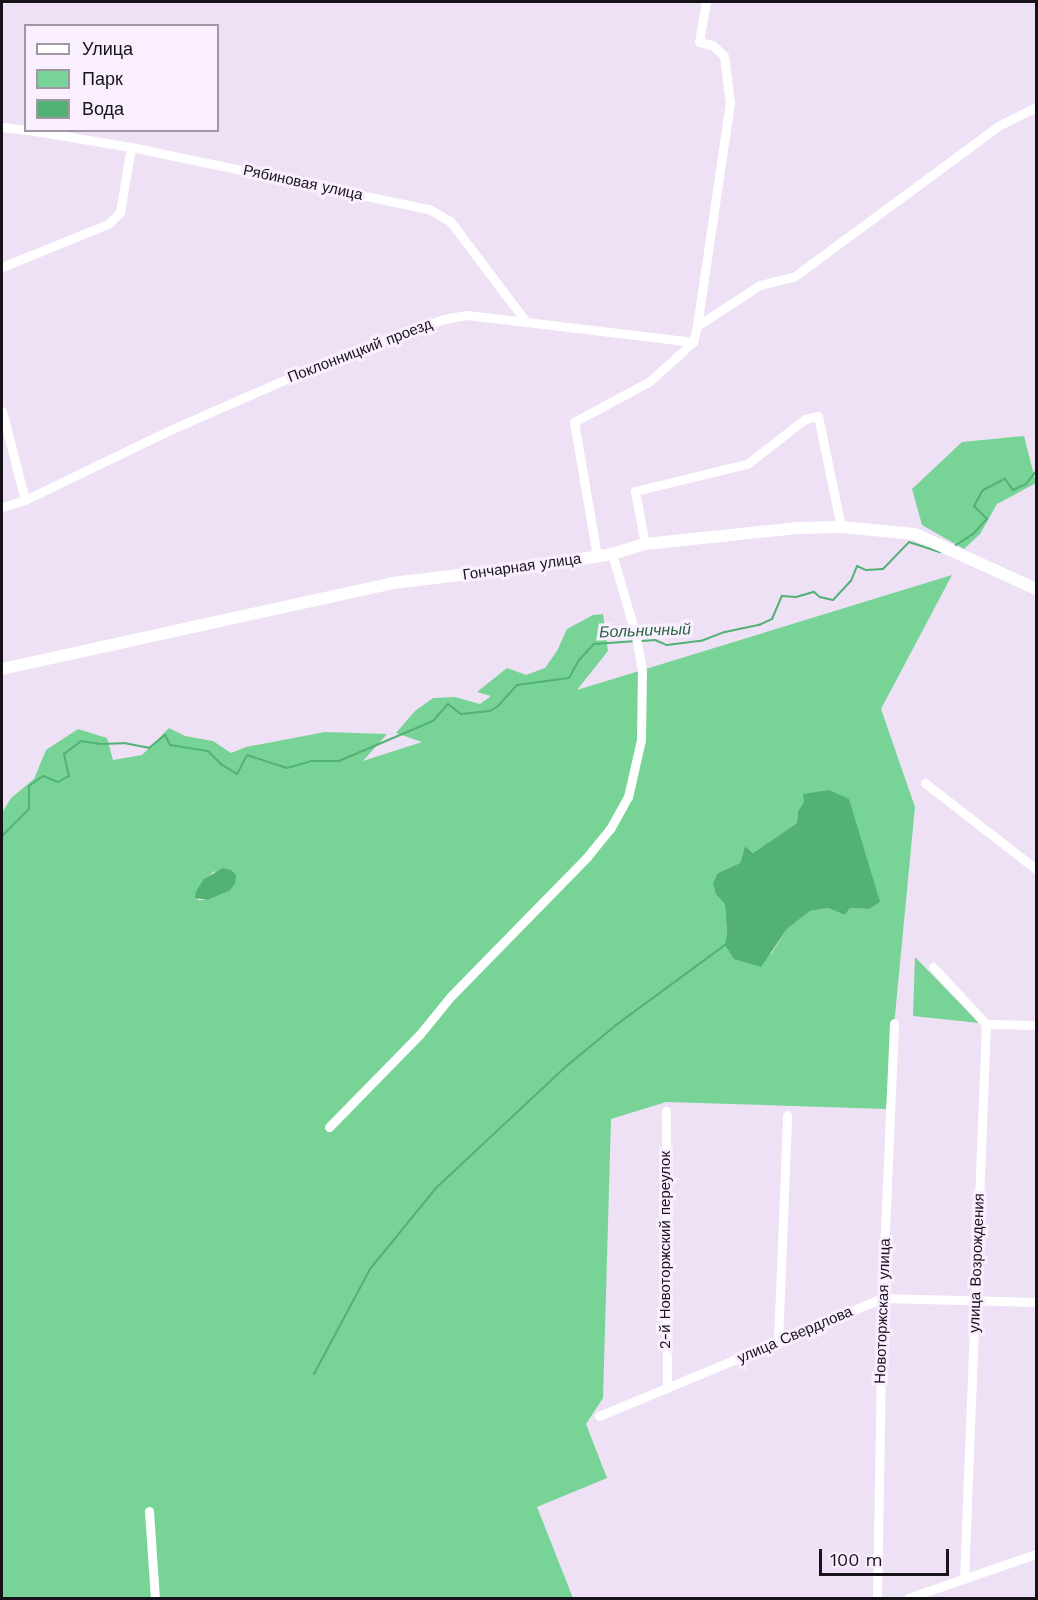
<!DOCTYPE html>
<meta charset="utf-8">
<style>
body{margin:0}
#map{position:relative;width:1038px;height:1600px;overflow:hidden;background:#eee1f5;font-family:"Work Sans",sans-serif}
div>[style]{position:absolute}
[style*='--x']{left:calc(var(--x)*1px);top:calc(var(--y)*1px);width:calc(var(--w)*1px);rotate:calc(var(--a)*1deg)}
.green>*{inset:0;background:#78d496}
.water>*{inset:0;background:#52b174}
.stream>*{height:2px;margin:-1px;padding:0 1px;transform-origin:1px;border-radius:1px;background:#52b174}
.street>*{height:9px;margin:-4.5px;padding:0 4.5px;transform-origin:4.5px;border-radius:4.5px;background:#fff}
.secondary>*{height:12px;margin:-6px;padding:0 6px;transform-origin:6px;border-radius:6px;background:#fff}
span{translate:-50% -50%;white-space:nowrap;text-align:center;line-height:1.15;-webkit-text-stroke:6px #faefff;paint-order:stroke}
.street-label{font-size:15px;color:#171219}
.water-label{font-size:16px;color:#24663e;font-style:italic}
.frame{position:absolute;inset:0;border:3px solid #171219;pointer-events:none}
.legend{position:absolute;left:24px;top:24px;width:195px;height:108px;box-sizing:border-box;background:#faefff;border:2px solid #9f97a3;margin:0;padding:8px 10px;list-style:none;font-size:18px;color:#171219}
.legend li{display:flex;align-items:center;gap:12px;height:30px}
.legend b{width:30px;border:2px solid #9f97a3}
.scale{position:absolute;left:819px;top:1549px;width:130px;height:27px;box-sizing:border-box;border:3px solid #171219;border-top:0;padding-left:8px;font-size:18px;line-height:21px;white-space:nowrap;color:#171219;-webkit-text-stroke:4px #faefff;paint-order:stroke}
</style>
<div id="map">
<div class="green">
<i style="clip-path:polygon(1024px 436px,1036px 483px,997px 504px,980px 534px,964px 549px,922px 525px,912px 489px,962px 442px)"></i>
<i style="clip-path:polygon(evenodd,952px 575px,881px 709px,915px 807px,886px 1109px,666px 1102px,611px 1119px,603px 1398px,586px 1424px,607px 1478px,537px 1507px,573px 1598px,2px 1598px,2px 813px,11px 798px,34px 779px,46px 750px,78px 729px,107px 738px,113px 760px,142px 755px,169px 728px,185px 736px,213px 741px,231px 753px,246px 747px,325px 732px,387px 734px,363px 761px,422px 742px,396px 733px,415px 711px,433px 698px,455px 697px,480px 704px,491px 696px,477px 692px,507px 668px,526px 675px,545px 668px,557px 651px,567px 629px,593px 615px,603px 614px,608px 651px,577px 690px,952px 575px,804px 802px,869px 909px,850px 908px,845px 915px,828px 908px,810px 911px,787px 929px,771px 954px,727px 934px,725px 904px,718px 873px,740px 863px,745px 846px,753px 853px,797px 823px,798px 811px,804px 802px,952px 575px,214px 871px,229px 891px,208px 900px,198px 900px,196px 891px,214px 871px)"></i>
<i style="clip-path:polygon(915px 957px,979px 1023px,913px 1016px)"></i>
</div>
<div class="water">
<i style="clip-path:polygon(829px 790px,849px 799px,880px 902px,869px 909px,850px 908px,845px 915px,828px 908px,810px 911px,787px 929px,761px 967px,734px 959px,725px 945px,727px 934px,725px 904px,716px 894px,713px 883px,718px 873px,740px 863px,745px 846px,753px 853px,797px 823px,798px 811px,804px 802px,803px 794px)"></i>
<i style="clip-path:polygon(223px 868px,231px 870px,236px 875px,235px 884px,229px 891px,208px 900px,195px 898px,196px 891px,204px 879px)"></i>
</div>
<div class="stream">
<i style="--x:953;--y:547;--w:24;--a:-33"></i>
<i style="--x:973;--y:534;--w:21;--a:-47"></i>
<i style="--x:987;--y:519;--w:18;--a:-135"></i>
<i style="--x:974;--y:506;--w:18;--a:-61"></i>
<i style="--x:983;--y:490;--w:25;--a:-27"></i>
<i style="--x:1005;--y:479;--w:14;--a:54"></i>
<i style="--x:1013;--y:490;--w:14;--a:-25"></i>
<i style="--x:1026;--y:484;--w:16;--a:-52"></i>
<i style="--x:641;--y:641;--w:14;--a:-4"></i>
<i style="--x:655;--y:640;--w:13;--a:23"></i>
<i style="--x:667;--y:645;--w:34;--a:-7"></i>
<i style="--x:701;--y:641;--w:26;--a:-21"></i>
<i style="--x:725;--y:632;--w:35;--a:-12"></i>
<i style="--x:759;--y:625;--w:14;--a:-25"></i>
<i style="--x:772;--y:619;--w:25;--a:-67"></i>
<i style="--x:782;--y:596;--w:14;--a:4"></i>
<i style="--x:796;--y:597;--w:19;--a:-16"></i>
<i style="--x:814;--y:592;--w:8;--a:40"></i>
<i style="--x:820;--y:597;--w:13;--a:13"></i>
<i style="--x:833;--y:600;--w:26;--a:-47"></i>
<i style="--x:851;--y:581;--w:16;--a:-68"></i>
<i style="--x:857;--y:566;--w:10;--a:24"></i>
<i style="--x:866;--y:570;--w:17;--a:-3"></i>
<i style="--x:883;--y:569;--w:37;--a:-46"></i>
<i style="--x:909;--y:542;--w:33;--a:18"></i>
<i style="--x:2;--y:836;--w:38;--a:-45"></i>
<i style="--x:29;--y:809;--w:23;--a:-90"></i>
<i style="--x:29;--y:786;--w:17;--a:-36"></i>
<i style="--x:43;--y:776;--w:16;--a:22"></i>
<i style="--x:58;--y:782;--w:13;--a:-29"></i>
<i style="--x:69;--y:776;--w:23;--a:-103"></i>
<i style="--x:64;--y:754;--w:21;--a:-37"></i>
<i style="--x:81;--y:741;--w:18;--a:9"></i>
<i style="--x:99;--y:744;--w:25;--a:-2"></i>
<i style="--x:124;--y:743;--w:25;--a:11"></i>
<i style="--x:149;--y:748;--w:21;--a:-39"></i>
<i style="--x:165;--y:735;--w:11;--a:63"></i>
<i style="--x:170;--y:745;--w:38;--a:9"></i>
<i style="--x:208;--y:751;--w:18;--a:45"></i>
<i style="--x:221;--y:764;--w:19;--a:32"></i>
<i style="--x:237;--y:774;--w:21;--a:-62"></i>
<i style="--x:247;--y:755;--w:42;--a:18"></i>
<i style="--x:287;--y:768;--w:25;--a:-16"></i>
<i style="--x:311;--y:761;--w:28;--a:0"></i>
<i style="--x:339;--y:761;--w:102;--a:-23.1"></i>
<i style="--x:433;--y:721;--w:23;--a:-49"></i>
<i style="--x:448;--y:704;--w:16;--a:38"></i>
<i style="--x:461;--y:714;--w:29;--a:-6"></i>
<i style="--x:490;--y:711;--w:9;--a:-32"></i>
<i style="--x:498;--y:706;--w:28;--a:-48"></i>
<i style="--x:517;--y:685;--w:52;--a:-7.7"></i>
<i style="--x:569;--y:678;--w:21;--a:-61"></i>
<i style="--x:579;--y:660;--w:22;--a:-47"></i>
<i style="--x:594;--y:644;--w:39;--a:-4"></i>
<i style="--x:314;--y:1374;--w:119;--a:-61.9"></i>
<i style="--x:370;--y:1269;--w:104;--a:-50.8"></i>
<i style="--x:436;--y:1188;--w:174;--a:-43.1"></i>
<i style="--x:563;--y:1069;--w:69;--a:-39.7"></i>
<i style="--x:616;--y:1025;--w:135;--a:-36.3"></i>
</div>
<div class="street">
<i style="--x:2;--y:127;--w:24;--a:7"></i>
<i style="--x:29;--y:130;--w:103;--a:9.5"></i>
<i style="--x:131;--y:147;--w:304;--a:11.8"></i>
<i style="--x:429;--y:209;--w:24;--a:30"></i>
<i style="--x:450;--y:221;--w:126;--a:53"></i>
<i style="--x:2;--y:267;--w:114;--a:-22.1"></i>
<i style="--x:108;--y:224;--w:17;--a:-45"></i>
<i style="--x:120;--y:212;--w:66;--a:-80.4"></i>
<i style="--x:697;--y:326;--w:75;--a:-33.1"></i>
<i style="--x:760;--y:285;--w:36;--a:-14"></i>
<i style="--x:795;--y:276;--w:255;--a:-36.4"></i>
<i style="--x:1000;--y:125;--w:40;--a:-26.6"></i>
<i style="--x:2;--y:411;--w:92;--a:75.5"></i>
<i style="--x:2;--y:507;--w:24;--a:-17"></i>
<i style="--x:25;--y:500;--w:161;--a:-25.8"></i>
<i style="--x:170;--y:430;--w:189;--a:-23.7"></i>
<i style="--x:343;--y:354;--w:107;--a:-19.1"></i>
<i style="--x:444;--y:319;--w:23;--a:-10"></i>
<i style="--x:467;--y:315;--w:228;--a:6.8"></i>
<i style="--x:645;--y:544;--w:54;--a:-100.7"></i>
<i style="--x:635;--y:491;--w:115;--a:-13.6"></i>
<i style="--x:747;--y:464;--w:73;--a:-37.8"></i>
<i style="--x:805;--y:419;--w:13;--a:-13"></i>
<i style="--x:818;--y:416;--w:113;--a:78.3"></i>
<i style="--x:597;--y:556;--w:136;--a:-99.7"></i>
<i style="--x:574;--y:422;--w:86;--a:-28.3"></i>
<i style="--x:650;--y:381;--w:58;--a:-42.2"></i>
<i style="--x:693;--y:342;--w:16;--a:-76"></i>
<i style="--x:697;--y:326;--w:225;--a:-81.6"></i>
<i style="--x:730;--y:103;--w:47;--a:-97.3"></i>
<i style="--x:724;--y:56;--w:16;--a:-137"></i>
<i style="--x:712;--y:45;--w:13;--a:-167"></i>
<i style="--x:699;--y:42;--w:41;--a:-80.1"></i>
<i style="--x:925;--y:783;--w:140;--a:37.8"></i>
<i style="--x:933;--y:967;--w:78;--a:47.1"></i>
<i style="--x:986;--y:1024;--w:555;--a:92.27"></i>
<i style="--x:986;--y:1024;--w:50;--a:1.1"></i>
<i style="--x:666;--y:1111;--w:277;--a:89.8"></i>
<i style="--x:329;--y:1127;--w:130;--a:-45.6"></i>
<i style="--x:420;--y:1034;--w:49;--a:-50.8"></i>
<i style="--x:451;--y:996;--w:194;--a:-45.6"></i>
<i style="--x:587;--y:857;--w:36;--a:-51"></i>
<i style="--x:610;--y:829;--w:37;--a:-61"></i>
<i style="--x:628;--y:797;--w:58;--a:-77.2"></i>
<i style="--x:641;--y:740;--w:69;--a:-89.2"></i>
<i style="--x:642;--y:671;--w:36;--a:-100"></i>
<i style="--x:636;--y:636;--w:85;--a:-106.3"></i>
<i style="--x:778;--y:1343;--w:228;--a:-87.7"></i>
<i style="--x:599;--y:1416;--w:307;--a:-22.6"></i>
<i style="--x:882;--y:1298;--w:154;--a:1.5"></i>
<i style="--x:149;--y:1511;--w:87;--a:86.1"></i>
<i style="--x:877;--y:1598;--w:300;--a:-89"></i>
<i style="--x:882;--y:1298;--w:275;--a:-87.5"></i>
<i style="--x:908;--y:1598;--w:135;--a:-19"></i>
</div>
<div class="secondary">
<i style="--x:2;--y:669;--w:399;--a:-12.4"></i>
<i style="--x:392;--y:583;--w:154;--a:-6.7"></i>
<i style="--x:545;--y:565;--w:68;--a:-9.3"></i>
<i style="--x:612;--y:554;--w:34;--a:-17"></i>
<i style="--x:645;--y:544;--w:153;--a:-6"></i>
<i style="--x:797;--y:528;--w:44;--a:-1.3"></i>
<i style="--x:841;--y:527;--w:74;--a:5.4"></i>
<i style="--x:915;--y:534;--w:133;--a:24.4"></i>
</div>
<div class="street-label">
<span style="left:303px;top:183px;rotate:12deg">Рябиновая улица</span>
<span style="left:360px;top:351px;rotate:-21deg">Поклонницкий проезд</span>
<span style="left:522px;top:567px;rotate:-8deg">Гончарная улица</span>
<span style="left:666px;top:1250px;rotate:-90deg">2-й Новоторжский переулок</span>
<span style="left:977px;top:1263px;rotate:-88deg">улица Возрождения</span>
<span style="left:883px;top:1311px;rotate:-88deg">Новоторжская улица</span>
<span style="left:795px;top:1335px;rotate:-23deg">улица Свердлова</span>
</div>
<div class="water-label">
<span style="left:645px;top:631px;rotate:-2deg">Больничный</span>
</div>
<div class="frame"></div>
<ul class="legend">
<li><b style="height:8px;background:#fff"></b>Улица</li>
<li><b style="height:16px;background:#78d496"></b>Парк</li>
<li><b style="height:16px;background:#52b174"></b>Вода</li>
</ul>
<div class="scale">100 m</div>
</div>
